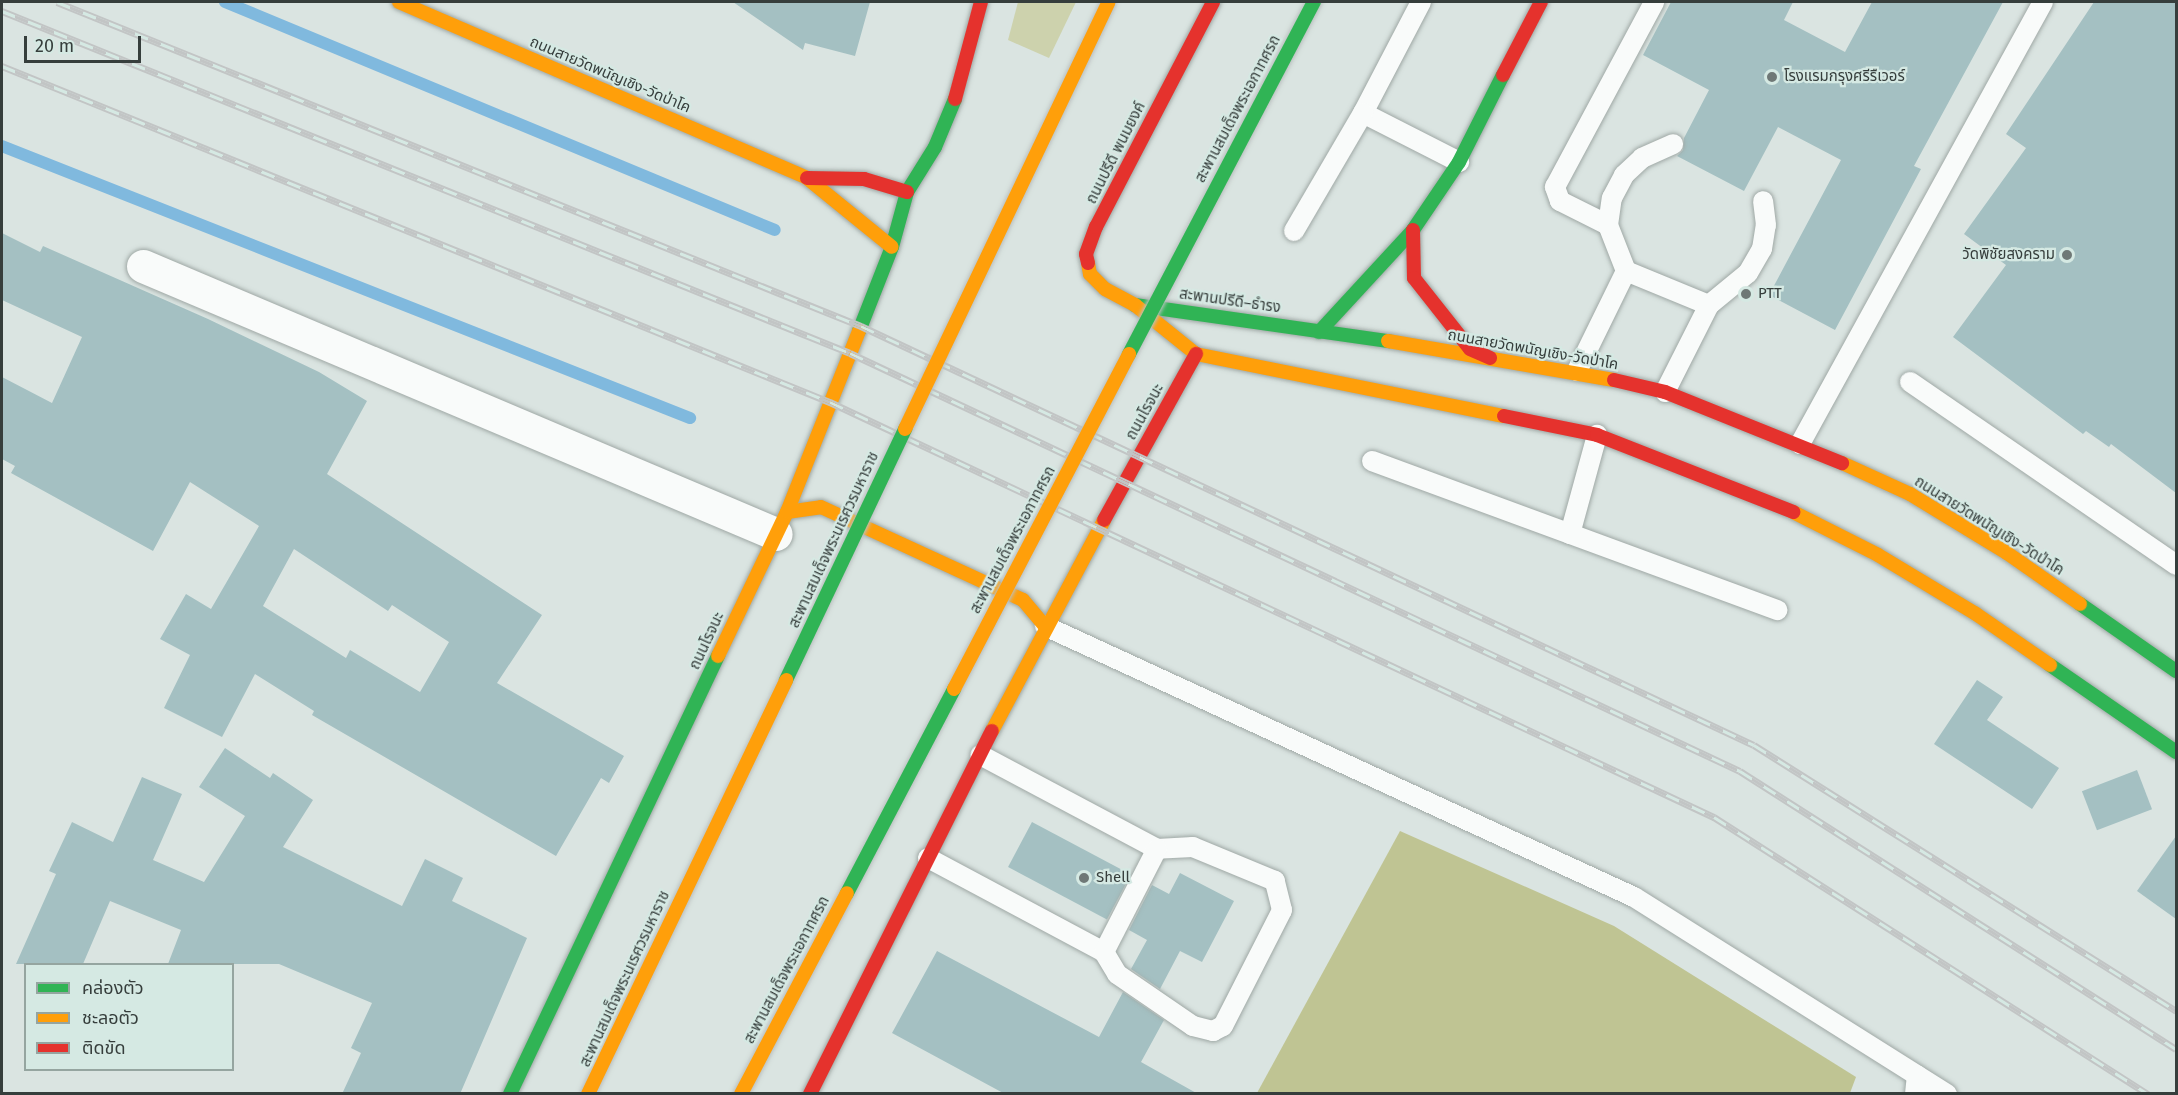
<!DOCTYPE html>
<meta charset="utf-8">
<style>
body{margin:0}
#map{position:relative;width:2178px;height:1095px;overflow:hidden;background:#dae4e1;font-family:"Fira Sans","Noto Sans Thai",sans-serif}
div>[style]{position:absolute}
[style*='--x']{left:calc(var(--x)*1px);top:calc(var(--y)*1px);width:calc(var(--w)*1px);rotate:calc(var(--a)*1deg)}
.green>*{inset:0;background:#cdd2ad}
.forest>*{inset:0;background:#bfc493}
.stream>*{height:12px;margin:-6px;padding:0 6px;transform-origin:6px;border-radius:6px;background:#80b9de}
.building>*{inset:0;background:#a4c0c2;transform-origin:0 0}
.roads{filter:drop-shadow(0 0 2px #9fa8a5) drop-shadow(0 0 2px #9fa8a5)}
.lane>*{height:20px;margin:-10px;padding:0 10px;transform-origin:10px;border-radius:10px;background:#f9fbfa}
.street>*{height:33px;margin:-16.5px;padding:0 16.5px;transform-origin:16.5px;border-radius:16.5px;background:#f9fbfa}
.fast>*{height:14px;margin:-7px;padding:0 7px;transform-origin:7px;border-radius:7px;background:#30b455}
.slow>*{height:14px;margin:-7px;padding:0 7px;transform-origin:7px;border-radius:7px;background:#ff9f0a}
.jam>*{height:14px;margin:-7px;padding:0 7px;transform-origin:7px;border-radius:7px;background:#e5322d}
.rail>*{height:7px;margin-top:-3.5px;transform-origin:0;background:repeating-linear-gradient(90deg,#d5e9e3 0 14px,#c2c5c5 0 28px);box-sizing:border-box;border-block:2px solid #c2c5c5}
.bridges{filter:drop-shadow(0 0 2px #bac0bf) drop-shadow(0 0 2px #bac0bf)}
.fast-bridge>*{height:14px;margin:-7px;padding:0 7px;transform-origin:7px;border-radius:7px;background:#30b455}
.slow-bridge>*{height:14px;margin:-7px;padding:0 7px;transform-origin:7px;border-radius:7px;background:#ff9f0a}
.dots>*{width:16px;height:16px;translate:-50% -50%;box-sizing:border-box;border:3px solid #d5e9e3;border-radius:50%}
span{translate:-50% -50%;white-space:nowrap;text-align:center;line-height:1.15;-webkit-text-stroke:4.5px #d5e9e3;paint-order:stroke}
.street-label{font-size:15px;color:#363e3c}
.poi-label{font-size:15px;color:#363e3c}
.left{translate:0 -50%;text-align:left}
.right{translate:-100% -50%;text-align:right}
.frame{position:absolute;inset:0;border:3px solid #363e3c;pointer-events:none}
.legend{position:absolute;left:24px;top:963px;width:210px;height:108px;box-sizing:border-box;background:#d5e9e3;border:2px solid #95a5a0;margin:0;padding:8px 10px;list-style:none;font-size:18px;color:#363e3c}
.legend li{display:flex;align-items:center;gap:12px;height:30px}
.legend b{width:30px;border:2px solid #95a5a0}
.scale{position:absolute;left:24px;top:36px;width:117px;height:27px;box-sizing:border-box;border:3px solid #363e3c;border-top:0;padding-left:8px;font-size:18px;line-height:21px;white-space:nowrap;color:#363e3c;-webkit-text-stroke:4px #d5e9e3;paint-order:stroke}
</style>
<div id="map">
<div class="green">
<i style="clip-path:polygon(1018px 2px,1076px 2px,1049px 58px,1008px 40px)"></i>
</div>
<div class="forest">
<i style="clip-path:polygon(1400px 831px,1614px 926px,1856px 1077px,1850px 1093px,1257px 1093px)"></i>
</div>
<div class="stream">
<i style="--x:225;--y:2;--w:595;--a:22.52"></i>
<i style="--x:2;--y:146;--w:740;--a:21.57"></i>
</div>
<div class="building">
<i style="clip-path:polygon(733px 2px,870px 2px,855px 56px,805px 43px,803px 50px)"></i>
<i style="clip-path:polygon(1671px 2px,1793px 2px,1784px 20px,1845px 52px,1872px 2px,2003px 2px,1914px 166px,1921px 169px,1835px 330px,1769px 295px,1841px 160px,1778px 127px,1744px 191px,1677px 156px,1683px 150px,1684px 138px,1709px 90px,1643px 55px)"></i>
<i style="clip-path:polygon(2094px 2px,2176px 2px,2176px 493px,2111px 444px,2109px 447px,2086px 431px,2083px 434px,1953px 337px,2006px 265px,1964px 234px,2026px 148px,2006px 134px)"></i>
<i style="clip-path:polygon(evenodd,2px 233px,40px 252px,43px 246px,208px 319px,319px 372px,367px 401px,327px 474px,542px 615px,497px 683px,624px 756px,609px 783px,601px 778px,556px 856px,312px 715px,314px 711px,255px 674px,222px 737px,164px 708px,190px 655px,160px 639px,186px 594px,211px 609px,259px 526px,190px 482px,153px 551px,11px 473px,15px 466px,2px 459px,2px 377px,52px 403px,82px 337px,2px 300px,2px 233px,294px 549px,388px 611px,392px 605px,449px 642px,420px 692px,350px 650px,346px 658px,263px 606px,294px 549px)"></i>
<i style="clip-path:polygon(1977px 680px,2003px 697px,1987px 720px,2059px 768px,2032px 809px,1934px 744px)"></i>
<i style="clip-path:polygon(225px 748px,270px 778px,273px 773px,313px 800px,283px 847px,402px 906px,425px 859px,463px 878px,452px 901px,527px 938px,460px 1094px,342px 1094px,361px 1053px,351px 1048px,372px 1003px,279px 964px,168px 964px,181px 930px,110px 901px,83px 964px,16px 964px,56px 874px,49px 871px,72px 822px,113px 842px,142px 777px,182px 794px,153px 860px,204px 882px,245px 816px,199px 787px)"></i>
<i style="left:2137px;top:770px;width:42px;height:59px;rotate:69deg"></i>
<i style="left:1032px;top:822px;width:112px;height:51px;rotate:28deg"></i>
<i style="clip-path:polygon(2176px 836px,2176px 919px,2137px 891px)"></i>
<i style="clip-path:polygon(1180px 873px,1234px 901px,1202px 962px,1180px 951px,1160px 989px,1131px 969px,1147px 940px,1129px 930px,1152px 885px,1169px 894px)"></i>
<i style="clip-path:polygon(937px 951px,1099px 1037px,1123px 992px,1164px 1020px,1141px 1062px,1198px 1094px,1005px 1094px,892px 1033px)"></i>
</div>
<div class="roads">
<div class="lane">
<i style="--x:1421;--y:2;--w:125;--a:117.6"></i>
<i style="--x:1363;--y:113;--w:108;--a:27"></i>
<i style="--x:1608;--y:225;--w:54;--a:-153.4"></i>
<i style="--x:1560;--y:201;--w:15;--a:-110"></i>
<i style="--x:1555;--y:187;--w:210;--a:-61.8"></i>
<i style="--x:1294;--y:231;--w:137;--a:-59.7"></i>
<i style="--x:1626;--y:271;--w:90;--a:22.3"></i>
<i style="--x:1577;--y:371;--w:111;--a:-63.9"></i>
<i style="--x:1626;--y:271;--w:49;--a:-111.4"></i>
<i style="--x:1608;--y:225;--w:27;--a:-82"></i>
<i style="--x:1612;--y:198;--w:26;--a:-62"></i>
<i style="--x:1624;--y:175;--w:25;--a:-43"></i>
<i style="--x:1642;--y:158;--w:34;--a:-24"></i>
<i style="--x:1910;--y:382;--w:323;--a:34.5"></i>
<i style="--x:1665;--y:392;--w:97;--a:-63.2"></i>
<i style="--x:1709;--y:305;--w:50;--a:-39.4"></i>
<i style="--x:1748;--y:273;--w:28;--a:-60"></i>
<i style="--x:1762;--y:249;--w:24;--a:-81"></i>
<i style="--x:1766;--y:225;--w:24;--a:-97"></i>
<i style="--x:1800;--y:444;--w:504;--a:-61.2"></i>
<i style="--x:1372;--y:461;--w:432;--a:20.2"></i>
<i style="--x:1570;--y:534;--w:103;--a:-74.7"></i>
<i style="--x:1045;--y:626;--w:648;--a:24.71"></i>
<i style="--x:1634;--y:897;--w:370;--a:32.2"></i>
<i style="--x:928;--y:858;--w:200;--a:28.1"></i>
<i style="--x:1104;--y:952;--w:26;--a:59"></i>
<i style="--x:1117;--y:974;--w:92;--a:34.4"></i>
<i style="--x:1193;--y:1026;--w:21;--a:14"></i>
<i style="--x:1213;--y:1031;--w:11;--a:-27"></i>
<i style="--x:1223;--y:1026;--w:130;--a:-63"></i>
<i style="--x:1282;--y:910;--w:30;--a:-104"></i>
<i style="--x:1275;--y:881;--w:89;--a:-157.5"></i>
<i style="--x:1193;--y:847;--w:36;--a:177"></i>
<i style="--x:1157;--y:849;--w:200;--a:-152"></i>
<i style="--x:1104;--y:952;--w:116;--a:-62.8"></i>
<i style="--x:1915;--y:1094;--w:19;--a:-84"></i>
</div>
<div class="street">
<i style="--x:143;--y:266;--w:687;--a:22.95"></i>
</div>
<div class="fast">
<i style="--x:1135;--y:305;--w:256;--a:8.1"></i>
<i style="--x:859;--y:331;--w:90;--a:-68.6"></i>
<i style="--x:892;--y:247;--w:57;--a:-74.7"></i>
<i style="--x:907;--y:192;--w:53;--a:-58.1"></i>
<i style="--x:935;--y:147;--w:52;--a:-67.4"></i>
<i style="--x:1319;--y:332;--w:139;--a:-47.3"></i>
<i style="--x:1413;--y:230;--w:82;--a:-55.9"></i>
<i style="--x:1459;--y:162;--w:97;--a:-63.2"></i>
<i style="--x:2080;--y:604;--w:117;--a:34.9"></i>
<i style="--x:2050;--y:665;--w:153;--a:34.6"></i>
<i style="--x:510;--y:1094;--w:485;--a:-64.6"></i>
</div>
<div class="slow">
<i style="--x:399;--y:2;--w:444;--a:23.3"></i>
<i style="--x:807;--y:178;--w:109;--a:39.1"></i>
<i style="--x:1088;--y:263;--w:11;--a:80"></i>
<i style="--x:1090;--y:274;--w:21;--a:45"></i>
<i style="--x:1105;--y:289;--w:34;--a:28"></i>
<i style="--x:1135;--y:305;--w:78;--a:38.8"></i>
<i style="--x:1196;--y:354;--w:314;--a:11.4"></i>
<i style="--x:1388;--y:341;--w:229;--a:9.8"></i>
<i style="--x:1842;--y:463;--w:75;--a:24.5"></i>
<i style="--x:1910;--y:494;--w:114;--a:31.3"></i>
<i style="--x:2007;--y:553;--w:89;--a:34.9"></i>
<i style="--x:787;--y:512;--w:34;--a:-8"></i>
<i style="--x:821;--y:507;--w:222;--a:24.7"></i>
<i style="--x:1023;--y:600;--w:34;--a:50"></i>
<i style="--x:1793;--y:512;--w:95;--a:26.8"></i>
<i style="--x:1878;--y:555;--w:114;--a:31"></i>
<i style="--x:1976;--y:614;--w:90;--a:34.6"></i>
<i style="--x:718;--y:656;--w:160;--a:-64.4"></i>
<i style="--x:787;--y:512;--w:195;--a:-68.3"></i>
<i style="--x:992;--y:731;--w:239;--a:-62"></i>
</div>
<div class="jam">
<i style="--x:1503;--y:75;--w:82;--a:-62.5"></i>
<i style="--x:955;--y:99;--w:100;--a:-75"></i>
<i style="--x:807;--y:178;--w:57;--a:1"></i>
<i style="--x:864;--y:179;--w:45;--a:16.8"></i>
<i style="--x:1413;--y:230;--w:48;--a:88.8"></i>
<i style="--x:1414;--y:278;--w:90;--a:51.7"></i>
<i style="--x:1470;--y:349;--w:22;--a:24"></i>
<i style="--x:1088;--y:263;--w:9;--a:-103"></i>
<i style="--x:1086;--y:254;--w:29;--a:-70"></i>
<i style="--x:1096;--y:227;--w:254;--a:-62.5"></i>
<i style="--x:1614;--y:380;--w:52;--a:13.2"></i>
<i style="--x:1665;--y:392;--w:191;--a:21.9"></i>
<i style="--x:1504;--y:416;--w:95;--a:11.5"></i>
<i style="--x:1597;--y:435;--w:211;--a:21.4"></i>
<i style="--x:1104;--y:520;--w:190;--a:-61"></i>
<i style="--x:810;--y:1094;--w:406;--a:-63.4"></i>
</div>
</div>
<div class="rail">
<i style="--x:57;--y:2;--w:867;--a:21.95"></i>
<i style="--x:861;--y:326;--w:986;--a:25.14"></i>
<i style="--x:1754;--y:745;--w:499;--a:32.2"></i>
<i style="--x:2;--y:11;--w:914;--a:21.96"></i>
<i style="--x:850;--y:353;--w:983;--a:25.16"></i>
<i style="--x:1740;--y:771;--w:517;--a:32.52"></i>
<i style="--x:2;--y:66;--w:894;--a:22.09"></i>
<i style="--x:830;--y:402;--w:977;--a:25.15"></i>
<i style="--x:1714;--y:817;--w:515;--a:32.55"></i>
</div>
<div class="bridges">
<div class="fast-bridge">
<i style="--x:1129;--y:354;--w:398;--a:-62.3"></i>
<i style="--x:786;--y:680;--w:278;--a:-64.6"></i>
<i style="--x:847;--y:893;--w:230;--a:-62.3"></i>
</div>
<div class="slow-bridge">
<i style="--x:905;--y:429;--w:473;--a:-64.5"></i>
<i style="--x:954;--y:689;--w:378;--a:-62.4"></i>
<i style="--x:588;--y:1094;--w:459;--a:-64.4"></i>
<i style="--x:741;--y:1094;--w:227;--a:-62.2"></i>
</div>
</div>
<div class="dots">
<i style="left:1772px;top:77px;background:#6f7876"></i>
<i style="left:2067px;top:255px;background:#6f7876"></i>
<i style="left:1746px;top:294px;background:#6f7876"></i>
<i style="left:1084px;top:878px;background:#6f7876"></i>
</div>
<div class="street-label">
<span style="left:610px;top:75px;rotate:23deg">ถนนสายวัดพนัญเชิง-วัดป่าโค</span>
<span style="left:1238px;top:109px;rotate:-62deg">สะพานสมเด็จพระเอกาทศรถ</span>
<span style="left:1116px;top:153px;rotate:-63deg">ถนนปรีดี พนมยงค์</span>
<span style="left:1230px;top:301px;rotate:8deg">สะพานปรีดี–ธำรง</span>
<span style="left:1533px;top:350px;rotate:10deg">ถนนสายวัดพนัญเชิง-วัดป่าโค</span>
<span style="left:1145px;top:412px;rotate:-61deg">ถนนโรจนะ</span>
<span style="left:1989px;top:526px;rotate:32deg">ถนนสายวัดพนัญเชิง-วัดป่าโค</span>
<span style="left:834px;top:540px;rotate:-65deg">สะพานสมเด็จพระนเรศวรมหาราช</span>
<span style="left:1013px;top:540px;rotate:-62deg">สะพานสมเด็จพระเอกาทศรถ</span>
<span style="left:707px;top:641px;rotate:-65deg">ถนนโรจนะ</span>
<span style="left:787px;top:970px;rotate:-62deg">สะพานสมเด็จพระเอกาทศรถ</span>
<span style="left:625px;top:979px;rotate:-65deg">สะพานสมเด็จพระนเรศวรมหาราช</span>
</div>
<div class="poi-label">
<span class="left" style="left:1784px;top:77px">โรงแรมกรุงศรีรืเวอร์</span>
<span class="right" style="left:2055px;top:255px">วัดพิชัยสงคราม</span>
<span class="left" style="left:1758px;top:294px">PTT</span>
<span class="left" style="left:1096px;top:878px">Shell</span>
</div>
<div class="frame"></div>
<ul class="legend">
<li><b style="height:8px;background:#30b455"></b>คล่องตัว</li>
<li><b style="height:8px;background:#ff9f0a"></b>ชะลอตัว</li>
<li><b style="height:8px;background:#e5322d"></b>ติดขัด</li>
</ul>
<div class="scale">20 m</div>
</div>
